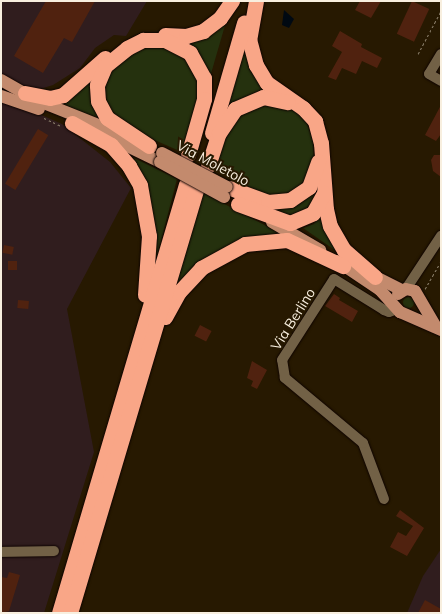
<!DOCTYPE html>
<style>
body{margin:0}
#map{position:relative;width:442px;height:614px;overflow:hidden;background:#271901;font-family:Mulish,sans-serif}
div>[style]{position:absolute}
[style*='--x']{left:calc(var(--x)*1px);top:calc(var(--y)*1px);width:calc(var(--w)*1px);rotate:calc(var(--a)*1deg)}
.industrial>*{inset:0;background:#301d1e}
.green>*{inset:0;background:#25310e}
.round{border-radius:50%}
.water>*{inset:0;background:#000912}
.building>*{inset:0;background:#50220f;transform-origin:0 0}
.path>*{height:1px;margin-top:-0.5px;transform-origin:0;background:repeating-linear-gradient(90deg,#8a7e6a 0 2.5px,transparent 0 5px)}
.roads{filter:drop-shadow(0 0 1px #0f0400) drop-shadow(0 0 1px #0f0400)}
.minor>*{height:10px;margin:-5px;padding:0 5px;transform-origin:5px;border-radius:5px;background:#726146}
.major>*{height:12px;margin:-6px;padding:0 6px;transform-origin:6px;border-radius:6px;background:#c38a6d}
.highway>*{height:15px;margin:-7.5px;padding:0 7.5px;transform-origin:7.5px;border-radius:7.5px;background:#f9a687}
.bridges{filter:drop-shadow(0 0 1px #0f0400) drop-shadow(0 0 1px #0f0400)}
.major-bridge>*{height:12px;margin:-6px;padding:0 6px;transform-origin:6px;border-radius:6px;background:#c38a6d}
span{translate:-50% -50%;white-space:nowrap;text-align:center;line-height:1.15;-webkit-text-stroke:4px #271901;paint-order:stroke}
.street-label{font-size:14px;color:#f8efdf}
.frame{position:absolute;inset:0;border:2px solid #f8efdf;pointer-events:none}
</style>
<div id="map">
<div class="industrial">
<i style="clip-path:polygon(1px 1px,147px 1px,126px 36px,114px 35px,95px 48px,80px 68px,53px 85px,34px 91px,30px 110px,62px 124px,110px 162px,131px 188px,67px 309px,94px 452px,44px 613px,1px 613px)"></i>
<i style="clip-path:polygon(441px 549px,441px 613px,407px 613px,423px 576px)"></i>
</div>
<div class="green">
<i style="clip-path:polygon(226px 22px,210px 77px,181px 40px)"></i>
<i style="clip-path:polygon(140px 45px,178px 49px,201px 82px,184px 153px,125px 127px,107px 112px,102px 78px)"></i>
<i style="clip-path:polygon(245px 46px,269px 89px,227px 108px)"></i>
<i style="clip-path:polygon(90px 75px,102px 121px,54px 102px)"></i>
<i style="clip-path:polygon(270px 100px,294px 110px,306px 121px,313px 141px,314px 168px,293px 195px,256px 194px,212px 168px,230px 119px)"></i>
<i style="clip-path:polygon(128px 155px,177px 179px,154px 268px)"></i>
<i style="clip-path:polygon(318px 179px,319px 199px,297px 219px,271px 208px)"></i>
<i style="clip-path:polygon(202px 192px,285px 236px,255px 238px,172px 295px)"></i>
<i style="clip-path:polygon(322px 212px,339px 253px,303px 228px,314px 224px)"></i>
<i class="round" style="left:402.5px;top:296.5px;width:11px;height:11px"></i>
</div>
<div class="water">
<i style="clip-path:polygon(284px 10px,294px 19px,289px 28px,282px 25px)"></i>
</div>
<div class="building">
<i style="clip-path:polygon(46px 1px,95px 1px,72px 42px,64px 38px,43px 73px,14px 56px)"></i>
<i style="clip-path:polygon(360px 1px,381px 1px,371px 18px,355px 10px)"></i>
<i style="left:412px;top:1px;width:19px;height:36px;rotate:25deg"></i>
<i style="clip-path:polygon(340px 31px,362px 44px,361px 47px,382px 58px,377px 68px,362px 61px,356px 74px,342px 68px,336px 80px,328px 77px,342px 52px,332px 46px)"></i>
<i style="clip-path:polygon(441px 105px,441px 134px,436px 141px,425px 135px)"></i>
<i style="left:38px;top:129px;width:12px;height:64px;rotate:31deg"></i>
<i style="clip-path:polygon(434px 155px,441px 155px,441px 177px,433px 171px,431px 160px)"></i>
<i style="left:4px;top:245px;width:10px;height:8px;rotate:11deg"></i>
<i style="left:8px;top:261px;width:9px;height:9px"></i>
<i style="clip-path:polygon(334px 294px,340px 298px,339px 300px,358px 311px,352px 322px,325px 306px)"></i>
<i style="left:18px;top:300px;width:11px;height:8px;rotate:5deg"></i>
<i style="left:200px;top:325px;width:13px;height:12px;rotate:27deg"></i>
<i style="clip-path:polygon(252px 361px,267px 370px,257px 389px,251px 386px,253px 381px,247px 378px)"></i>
<i style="clip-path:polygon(400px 510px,424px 528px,407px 556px,390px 547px,398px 532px,406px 536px,413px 526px,396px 516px)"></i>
<i style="clip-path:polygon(9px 572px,20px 575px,9px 611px,1px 613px,1px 577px,7px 578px)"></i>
<i style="clip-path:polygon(425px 600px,441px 609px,441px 613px,418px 613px)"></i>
</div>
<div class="path">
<i style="--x:418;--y:54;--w:49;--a:-61.9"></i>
<i style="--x:44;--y:118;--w:19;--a:25"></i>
<i style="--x:425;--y:289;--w:32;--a:-60"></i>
</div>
<div class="roads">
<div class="minor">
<i style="--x:441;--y:54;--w:23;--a:121"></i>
<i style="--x:429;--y:74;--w:14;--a:30"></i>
<i style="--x:406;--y:289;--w:64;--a:-56.6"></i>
<i style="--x:384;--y:499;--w:60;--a:-110.6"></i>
<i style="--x:363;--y:443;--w:102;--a:-140.2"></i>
<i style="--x:285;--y:378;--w:18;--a:-99"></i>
<i style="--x:282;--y:360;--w:96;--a:-57.3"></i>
<i style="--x:334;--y:279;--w:59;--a:31.8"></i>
<i style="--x:384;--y:310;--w:5;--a:22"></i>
<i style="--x:389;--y:312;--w:9;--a:-21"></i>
<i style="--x:1;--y:552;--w:53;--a:-1.1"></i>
</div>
<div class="major">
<i style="--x:1;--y:80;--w:40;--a:29.7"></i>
<i style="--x:36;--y:100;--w:97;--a:21.8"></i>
<i style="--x:1;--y:96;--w:40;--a:18.9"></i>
<i style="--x:111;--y:138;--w:55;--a:26.1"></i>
<i style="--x:272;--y:222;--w:56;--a:30.3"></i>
<i style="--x:337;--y:261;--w:52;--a:34"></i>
<i style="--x:380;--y:290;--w:30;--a:48"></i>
<i style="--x:400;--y:312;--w:45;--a:23.7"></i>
<i style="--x:372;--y:275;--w:34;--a:27"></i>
<i style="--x:398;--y:294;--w:9;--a:-32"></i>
<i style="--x:406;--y:289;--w:9;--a:13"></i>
<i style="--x:415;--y:291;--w:42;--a:59.7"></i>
</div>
<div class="highway">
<i style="--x:256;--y:1;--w:39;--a:100"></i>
<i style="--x:249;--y:39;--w:27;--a:75"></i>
<i style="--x:256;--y:65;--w:21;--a:59"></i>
<i style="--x:267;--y:83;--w:44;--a:34.8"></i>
<i style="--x:303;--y:108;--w:18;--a:47"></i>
<i style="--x:315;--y:121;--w:23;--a:75"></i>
<i style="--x:321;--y:143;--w:66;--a:85.7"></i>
<i style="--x:326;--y:209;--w:17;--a:77"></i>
<i style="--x:330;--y:226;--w:28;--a:60"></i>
<i style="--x:344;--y:250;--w:41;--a:41.1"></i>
<i style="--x:165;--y:35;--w:21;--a:3"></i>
<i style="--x:186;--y:36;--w:18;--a:-16"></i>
<i style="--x:203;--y:31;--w:21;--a:-37"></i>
<i style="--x:220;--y:18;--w:21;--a:-55"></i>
<i style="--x:25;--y:93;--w:25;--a:11"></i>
<i style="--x:50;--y:98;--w:13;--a:-13"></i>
<i style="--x:63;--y:95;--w:56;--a:-41.4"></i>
<i style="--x:72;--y:123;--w:45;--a:29.4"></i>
<i style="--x:111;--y:145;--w:28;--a:49"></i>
<i style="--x:129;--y:166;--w:22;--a:60"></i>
<i style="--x:140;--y:185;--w:52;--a:80"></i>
<i style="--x:149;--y:236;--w:59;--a:93.9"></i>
<i style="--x:212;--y:133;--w:115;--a:-73.8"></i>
<i style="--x:149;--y:146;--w:50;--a:-146.3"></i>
<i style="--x:107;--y:118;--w:19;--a:-118"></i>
<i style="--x:98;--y:101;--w:16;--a:-94"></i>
<i style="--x:97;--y:85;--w:21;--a:-67"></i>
<i style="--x:105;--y:66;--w:28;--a:-39"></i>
<i style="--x:127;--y:48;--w:18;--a:-27"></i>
<i style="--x:143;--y:40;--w:22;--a:0"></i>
<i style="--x:165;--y:40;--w:28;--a:27"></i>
<i style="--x:190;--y:53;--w:29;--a:61"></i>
<i style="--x:204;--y:78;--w:21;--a:90"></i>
<i style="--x:204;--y:99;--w:58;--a:105.9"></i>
<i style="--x:208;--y:166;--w:35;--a:-72"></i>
<i style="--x:219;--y:133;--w:29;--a:-56"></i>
<i style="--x:235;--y:109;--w:30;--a:-23"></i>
<i style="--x:263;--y:97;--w:25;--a:12"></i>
<i style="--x:230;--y:188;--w:40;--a:20.2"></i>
<i style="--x:268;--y:202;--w:22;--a:-5"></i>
<i style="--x:290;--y:200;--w:23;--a:-34"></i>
<i style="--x:309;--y:187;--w:27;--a:-70"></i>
<i style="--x:238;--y:204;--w:55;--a:20.1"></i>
<i style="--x:290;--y:223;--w:25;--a:-23"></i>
<i style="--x:313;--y:213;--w:23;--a:-61"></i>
<i style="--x:165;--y:317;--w:29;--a:-61"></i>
<i style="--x:179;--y:292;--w:33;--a:-47"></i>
<i style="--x:201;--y:268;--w:50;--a:-28.6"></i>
<i style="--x:245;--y:244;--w:42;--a:-5.4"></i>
<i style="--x:287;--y:240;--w:62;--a:24.9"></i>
<i style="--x:59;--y:613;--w:447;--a:-73.5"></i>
<i style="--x:70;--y:613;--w:442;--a:-73.4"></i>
</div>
</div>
<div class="bridges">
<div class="major-bridge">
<i style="--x:162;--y:153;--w:73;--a:27.6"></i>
<i style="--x:160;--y:162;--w:73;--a:28.7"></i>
</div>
</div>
<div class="street-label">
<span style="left:213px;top:163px;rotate:28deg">Via Moletolo</span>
<span style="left:293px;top:319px;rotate:-58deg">Via Berlino</span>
</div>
<div class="frame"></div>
</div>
